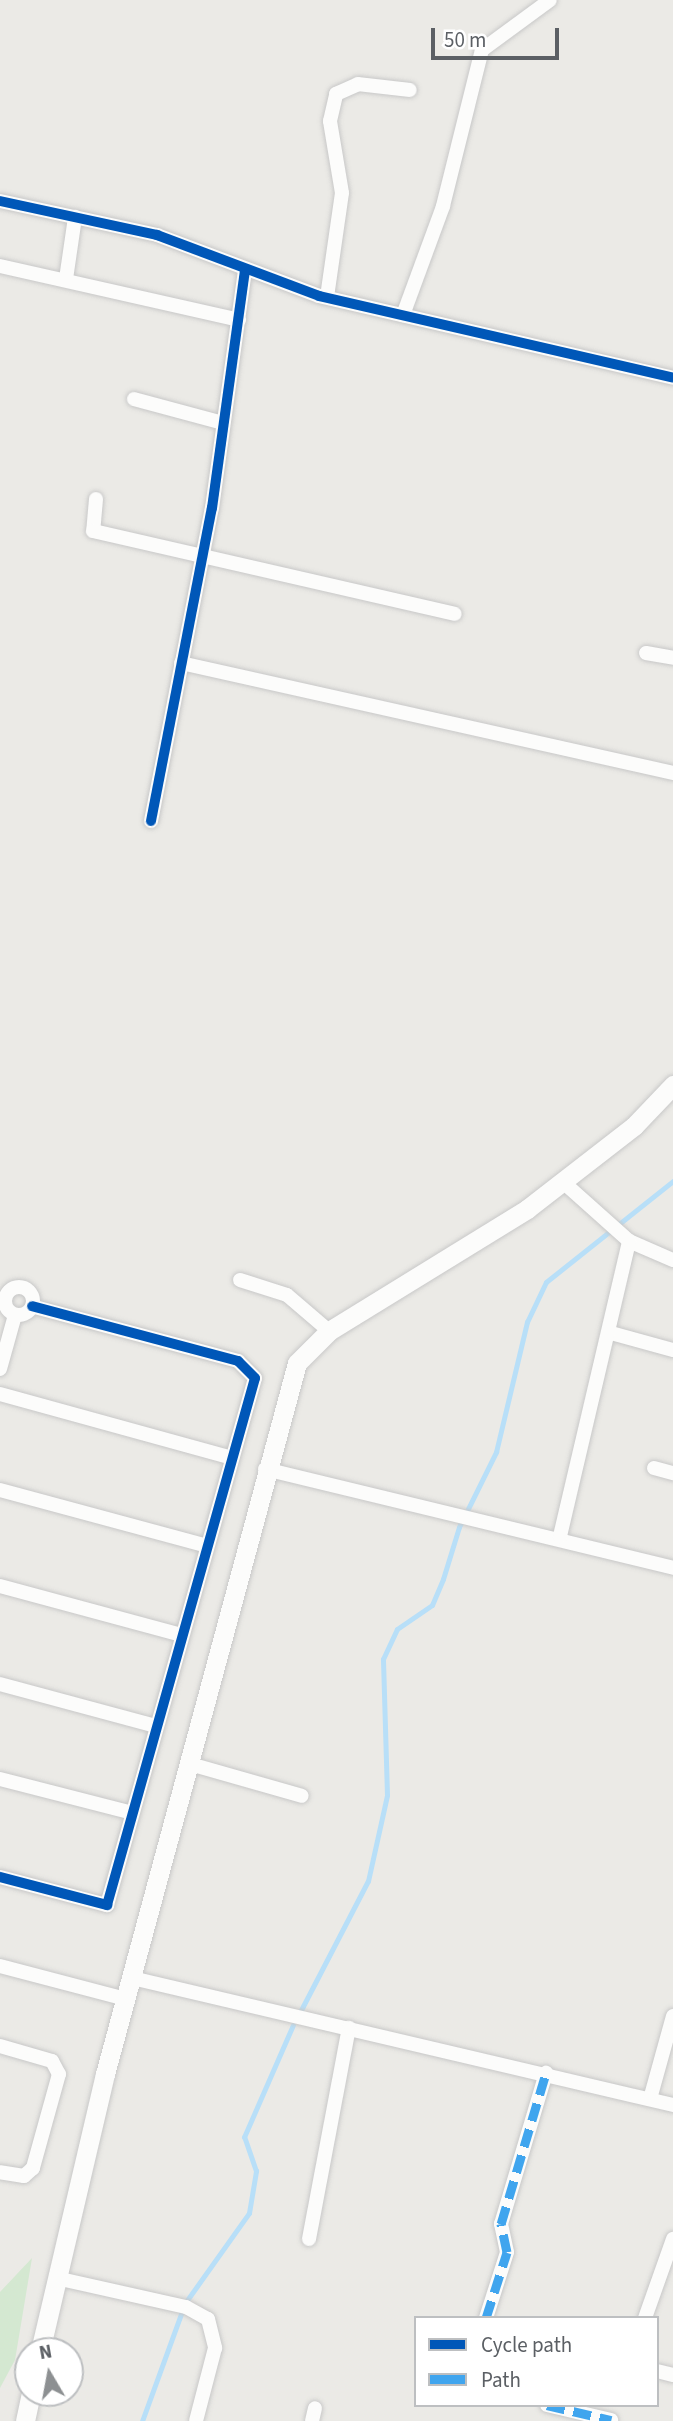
<!DOCTYPE html>
<style>
body{margin:0}
#map{position:relative;width:673px;height:2421px;overflow:hidden;background:#ebeae6;font-family:"Source Sans 3",sans-serif}
div>[style]{position:absolute}
[style*='--x']{left:calc(var(--x)*1px);top:calc(var(--y)*1px);width:calc(var(--w)*1px);rotate:calc(var(--a)*1deg)}
.green>*{inset:0;background:#d4e8d1}
.stream>*{height:5px;margin:-2.5px;padding:0 2.5px;transform-origin:2.5px;border-radius:2.5px;background:#b8dff8}
.roads{filter:drop-shadow(0 0 2px #c8c8c8) drop-shadow(0 0 2px #c8c8c8)}
.street>*{height:14px;margin:-7px;padding:0 7px;transform-origin:7px;border-radius:7px;background:#fcfcfb}
.street>.ring{margin:-7px;padding:0;box-sizing:content-box;background:none;border:14px solid #fcfcfb;border-radius:50%}
.secondary>*{height:19px;margin:-9.5px;padding:0 9.5px;transform-origin:9.5px;border-radius:9.5px;background:#fcfcfb}
.quiet>*{height:9px;margin-top:-4.5px;transform-origin:0;background:repeating-linear-gradient(90deg,#40a5ee 0 18px,transparent 0 27px)}
.cycleway>*{height:10px;margin:-5px;padding:0 5px;transform-origin:5px;border-radius:5px;background:#0057b8}
span{translate:-50% -50%;white-space:nowrap;text-align:center;line-height:1.15;-webkit-text-stroke:6px #fff;paint-order:stroke}
.legend{position:absolute;left:414px;top:2316px;width:245px;height:91px;box-sizing:border-box;background:#fff;border:2px solid #bdbfc1;margin:0;padding:9px 12px;list-style:none;font-size:21px;color:#5b5f64}
.legend li{display:flex;align-items:center;gap:14px;height:35px}
.legend b{width:35px;border:2px solid #bdbfc1}
.north{position:absolute;left:14px;top:2337px;width:70px;height:70px;box-sizing:border-box;background:#fff;border:2px solid #bdbfc1;border-radius:50%;rotate:350deg;font-size:19px;font-weight:700;line-height:28px;text-align:center;color:#5b5f64}
.north::after{content:'';display:block;margin:auto;width:24px;height:32px;background:#8d9092;clip-path:polygon(50% 0,100% 100%,50% 72%,0 100%)}
.scale{position:absolute;left:431px;top:28px;width:128px;height:32px;box-sizing:border-box;border:4px solid #5b5f64;border-top:0;padding-left:9px;font-size:21px;line-height:24px;white-space:nowrap;color:#5b5f64;-webkit-text-stroke:5px #fff;paint-order:stroke}
</style>
<div id="map">
<div class="green">
<i style="clip-path:polygon(32px 2258px,15px 2360px,0 2388px,0 2292px)"></i>
</div>
<div class="stream">
<i style="--x:301;--y:2010;--w:145;--a:-62.6"></i>
<i style="--x:368;--y:1881;--w:88;--a:-77.5"></i>
<i style="--x:387;--y:1795;--w:136;--a:-91.7"></i>
<i style="--x:383;--y:1659;--w:33;--a:-65"></i>
<i style="--x:397;--y:1629;--w:42;--a:-34.4"></i>
<i style="--x:432;--y:1605;--w:28;--a:-67"></i>
<i style="--x:443;--y:1579;--w:54;--a:-72.9"></i>
<i style="--x:459;--y:1527;--w:84;--a:-63.7"></i>
<i style="--x:496;--y:1452;--w:134;--a:-76.6"></i>
<i style="--x:527;--y:1322;--w:44;--a:-64.6"></i>
<i style="--x:546;--y:1282;--w:162;--a:-38.5"></i>
<i style="--x:142;--y:2421;--w:126;--a:-70"></i>
<i style="--x:185;--y:2303;--w:110;--a:-54.6"></i>
<i style="--x:249;--y:2213;--w:43;--a:-80.5"></i>
<i style="--x:256;--y:2171;--w:36;--a:-109"></i>
<i style="--x:244;--y:2137;--w:122;--a:-66.4"></i>
</div>
<div class="roads">
<div class="street">
<i style="--x:0;--y:201;--w:161;--a:12.2"></i>
<i style="--x:157;--y:235;--w:173;--a:20.6"></i>
<i style="--x:319;--y:296;--w:363;--a:13"></i>
<i style="--x:0;--y:266;--w:245;--a:12.7"></i>
<i style="--x:66;--y:279;--w:63;--a:-81.7"></i>
<i style="--x:327;--y:297;--w:105;--a:-81.8"></i>
<i style="--x:342;--y:193;--w:73;--a:-99.5"></i>
<i style="--x:330;--y:121;--w:28;--a:-77"></i>
<i style="--x:336;--y:94;--w:24;--a:-24"></i>
<i style="--x:358;--y:84;--w:52;--a:6.6"></i>
<i style="--x:403;--y:315;--w:116;--a:-69.8"></i>
<i style="--x:443;--y:206;--w:161;--a:-76"></i>
<i style="--x:482;--y:50;--w:84;--a:-36.3"></i>
<i style="--x:134;--y:399;--w:92;--a:15.1"></i>
<i style="--x:96;--y:499;--w:32;--a:95"></i>
<i style="--x:93;--y:531;--w:371;--a:12.9"></i>
<i style="--x:646;--y:653;--w:27;--a:10"></i>
<i style="--x:181;--y:663;--w:504;--a:12.6"></i>
<i style="--x:151;--y:821;--w:319;--a:-79"></i>
<i style="--x:212;--y:508;--w:241;--a:-82.1"></i>
<i style="--x:563;--y:1182;--w:89;--a:41.8"></i>
<i style="--x:629;--y:1241;--w:48;--a:23.4"></i>
<i style="--x:240;--y:1280;--w:49;--a:17.7"></i>
<i style="--x:287;--y:1295;--w:55;--a:40.6"></i>
<i class="ring" style="left:5px;top:1287px;width:14px;height:14px"></i>
<i style="--x:611;--y:1333;--w:64;--a:15.3"></i>
<i style="--x:0;--y:1369;--w:56;--a:-74.5"></i>
<i style="--x:0;--y:1394;--w:241;--a:15.4"></i>
<i style="--x:654;--y:1468;--w:20;--a:15"></i>
<i style="--x:265;--y:1469;--w:420;--a:13.6"></i>
<i style="--x:0;--y:1490;--w:214;--a:15.1"></i>
<i style="--x:560;--y:1536;--w:303;--a:-76.8"></i>
<i style="--x:0;--y:1586;--w:188;--a:15.1"></i>
<i style="--x:0;--y:1684;--w:162;--a:15.1"></i>
<i style="--x:190;--y:1764;--w:116;--a:15.9"></i>
<i style="--x:0;--y:1779;--w:136;--a:14.4"></i>
<i style="--x:0;--y:1877;--w:111;--a:14.7"></i>
<i style="--x:107;--y:1905;--w:547;--a:-74.31"></i>
<i style="--x:255;--y:1378;--w:24;--a:-135"></i>
<i style="--x:238;--y:1361;--w:213;--a:-165.1"></i>
<i style="--x:0;--y:1966;--w:130;--a:14.7"></i>
<i style="--x:132;--y:1978;--w:556;--a:13.21"></i>
<i style="--x:0;--y:2046;--w:54;--a:16.1"></i>
<i style="--x:52;--y:2061;--w:15;--a:62"></i>
<i style="--x:59;--y:2074;--w:98;--a:105.5"></i>
<i style="--x:33;--y:2168;--w:12;--a:138"></i>
<i style="--x:24;--y:2176;--w:24;--a:-171"></i>
<i style="--x:650;--y:2099;--w:86;--a:-74.5"></i>
<i style="--x:309;--y:2239;--w:215;--a:-79.3"></i>
<i style="--x:56;--y:2278;--w:133;--a:12.6"></i>
<i style="--x:186;--y:2307;--w:25;--a:29"></i>
<i style="--x:208;--y:2319;--w:30;--a:76"></i>
<i style="--x:215;--y:2348;--w:75;--a:104.6"></i>
<i style="--x:486;--y:2318;--w:69;--a:-72.3"></i>
<i style="--x:507;--y:2252;--w:29;--a:-102"></i>
<i style="--x:501;--y:2224;--w:158;--a:-73.4"></i>
<i style="--x:645;--y:2318;--w:84;--a:-70.5"></i>
<i style="--x:657;--y:2371;--w:16;--a:14"></i>
<i style="--x:547;--y:2405;--w:66;--a:13.2"></i>
<i style="--x:312;--y:2421;--w:13;--a:-77"></i>
</div>
<div class="secondary">
<i style="--x:40;--y:2351;--w:285;--a:-76.8"></i>
<i style="--x:105;--y:2074;--w:736;--a:-74.89"></i>
<i style="--x:297;--y:1363;--w:45;--a:-45"></i>
<i style="--x:329;--y:1331;--w:233;--a:-31.6"></i>
<i style="--x:527;--y:1209;--w:135;--a:-37.8"></i>
<i style="--x:634;--y:1126;--w:57;--a:-46.4"></i>
<i style="--x:25;--y:2421;--w:29;--a:-78"></i>
</div>
</div>
<div class="quiet">
<i style="--x:486;--y:2318;--w:69;--a:-72.3"></i>
<i style="--x:507;--y:2252;--w:29;--a:-102"></i>
<i style="--x:501;--y:2224;--w:158;--a:-73.4"></i>
<i style="--x:547;--y:2405;--w:66;--a:13.2"></i>
</div>
<div class="cycleway">
<i style="--x:0;--y:201;--w:161;--a:12.2"></i>
<i style="--x:157;--y:235;--w:173;--a:20.6"></i>
<i style="--x:319;--y:296;--w:363;--a:13"></i>
<i style="--x:151;--y:821;--w:319;--a:-79"></i>
<i style="--x:212;--y:508;--w:241;--a:-82.1"></i>
<i style="--x:0;--y:1877;--w:111;--a:14.7"></i>
<i style="--x:107;--y:1905;--w:547;--a:-74.31"></i>
<i style="--x:255;--y:1378;--w:24;--a:-135"></i>
<i style="--x:238;--y:1361;--w:213;--a:-165.1"></i>
</div>
<ul class="legend">
<li><b style="height:9px;background:#0057b8"></b>Cycle path</li>
<li><b style="height:9px;background:#40a5ee"></b>Path</li>
</ul>
<div class="north">N</div>
<div class="scale">50 m</div>
</div>
